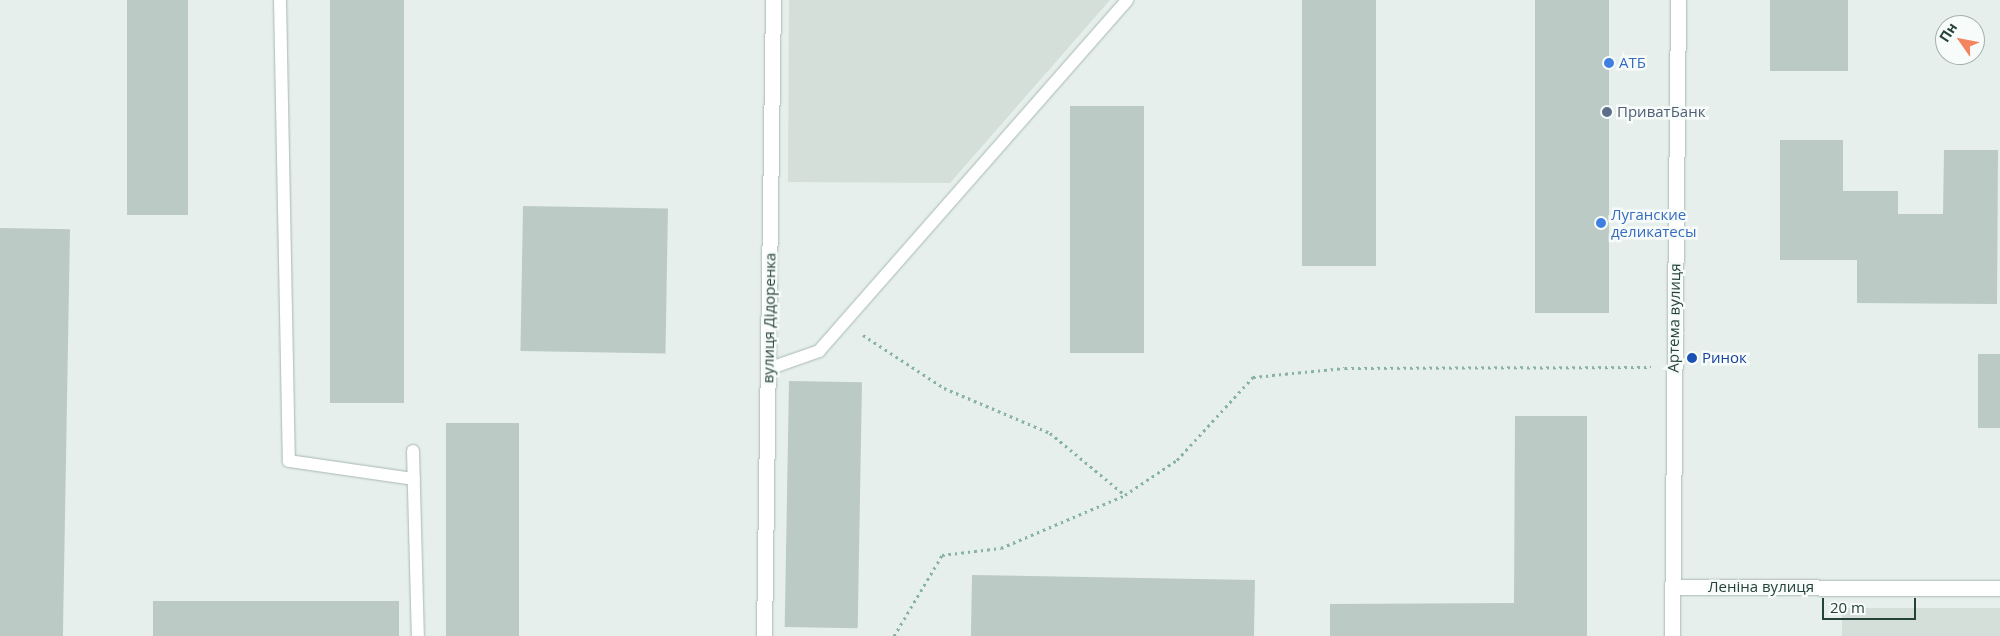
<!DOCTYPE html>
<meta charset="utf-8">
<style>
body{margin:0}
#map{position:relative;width:2000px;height:636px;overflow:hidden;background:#e6efeb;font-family:"Open Sans",sans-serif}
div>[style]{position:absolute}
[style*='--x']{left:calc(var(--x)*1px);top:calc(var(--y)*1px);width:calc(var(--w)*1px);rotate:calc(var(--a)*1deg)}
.built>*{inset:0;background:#d4dfda;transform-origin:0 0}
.building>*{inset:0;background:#bbcac4;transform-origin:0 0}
.path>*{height:3px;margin-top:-1.5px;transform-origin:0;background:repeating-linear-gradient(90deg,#86b3a5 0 2.5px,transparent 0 6.5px)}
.roads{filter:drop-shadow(0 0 1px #a8b8b2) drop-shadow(0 0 1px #a8b8b2)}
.lane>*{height:12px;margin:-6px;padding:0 6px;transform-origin:6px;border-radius:6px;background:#fff}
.street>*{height:15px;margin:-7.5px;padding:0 7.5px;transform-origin:7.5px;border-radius:7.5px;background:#fff}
.secondary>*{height:15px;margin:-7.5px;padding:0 7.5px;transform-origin:7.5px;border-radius:7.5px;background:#fff}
.dots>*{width:14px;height:14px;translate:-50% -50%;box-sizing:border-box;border:2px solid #f7fbf9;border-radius:50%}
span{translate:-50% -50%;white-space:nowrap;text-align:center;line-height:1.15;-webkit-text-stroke:5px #f7fbf9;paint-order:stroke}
.shop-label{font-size:15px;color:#366cbe}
.left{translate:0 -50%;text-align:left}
.service-label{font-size:15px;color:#4e5e75}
.street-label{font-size:15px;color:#24423a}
.transit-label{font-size:15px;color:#164399}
.north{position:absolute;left:1935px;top:15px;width:50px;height:50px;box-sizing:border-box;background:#f7fbf9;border:1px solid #a3b1ad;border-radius:50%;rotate:303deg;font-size:14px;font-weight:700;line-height:20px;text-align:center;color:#24423a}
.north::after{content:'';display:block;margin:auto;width:18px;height:22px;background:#f4845f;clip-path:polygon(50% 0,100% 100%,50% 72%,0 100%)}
.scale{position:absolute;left:1822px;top:598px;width:94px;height:22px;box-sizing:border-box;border:2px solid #24423a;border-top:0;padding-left:6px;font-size:15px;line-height:18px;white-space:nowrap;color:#24423a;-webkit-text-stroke:4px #f7fbf9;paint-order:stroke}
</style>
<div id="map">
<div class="built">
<i style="clip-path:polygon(789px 0,1110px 0,950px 183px,788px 182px)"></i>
<i style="left:1842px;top:608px;width:158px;height:28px"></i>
</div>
<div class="building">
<i style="left:127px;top:0;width:61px;height:215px"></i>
<i style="left:330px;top:0;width:74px;height:403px"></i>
<i style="left:1302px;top:0;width:74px;height:266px"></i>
<i style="left:1535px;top:0;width:74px;height:313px"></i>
<i style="left:1770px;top:0;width:78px;height:71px"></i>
<i style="left:1070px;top:106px;width:74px;height:247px"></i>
<i style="clip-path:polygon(1780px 140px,1843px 140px,1843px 191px,1898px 191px,1898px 214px,1943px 214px,1944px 150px,1998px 150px,1997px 304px,1857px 303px,1857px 260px,1780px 260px)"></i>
<i style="left:523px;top:206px;width:145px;height:145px;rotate:1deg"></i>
<i style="left:0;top:228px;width:70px;height:408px;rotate:1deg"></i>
<i style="left:1978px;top:354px;width:22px;height:74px"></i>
<i style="left:789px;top:381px;width:73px;height:246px;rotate:1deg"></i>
<i style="clip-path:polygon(1515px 416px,1587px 416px,1587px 636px,1330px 636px,1330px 604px,1514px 603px)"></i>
<i style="left:446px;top:423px;width:73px;height:213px"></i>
<i style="left:972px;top:575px;width:283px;height:61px;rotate:1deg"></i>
<i style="left:153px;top:601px;width:246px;height:35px"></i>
</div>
<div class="path">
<i style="--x:863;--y:335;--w:97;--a:33.2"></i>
<i style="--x:944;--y:388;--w:115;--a:23"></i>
<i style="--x:1050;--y:433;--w:97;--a:39.6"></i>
<i style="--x:894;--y:636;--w:94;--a:-59.3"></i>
<i style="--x:942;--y:555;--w:59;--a:-6.8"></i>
<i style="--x:1001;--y:548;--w:135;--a:-23.1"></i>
<i style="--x:1125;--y:495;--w:63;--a:-33.9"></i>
<i style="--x:1177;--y:460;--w:113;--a:-47.5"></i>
<i style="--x:1253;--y:377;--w:92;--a:-5.6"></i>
<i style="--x:1345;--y:368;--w:306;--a:-0.2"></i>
</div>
<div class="roads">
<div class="lane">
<i style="--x:280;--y:0;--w:461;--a:88.9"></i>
<i style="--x:289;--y:461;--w:126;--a:8.2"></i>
<i style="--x:768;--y:369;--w:54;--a:-19.4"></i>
<i style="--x:819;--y:351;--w:467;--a:-48.7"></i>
<i style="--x:413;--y:451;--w:185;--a:88.5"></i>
</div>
<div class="street">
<i style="--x:1673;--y:587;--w:327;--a:0.2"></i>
<i style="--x:764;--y:636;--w:636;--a:-89.19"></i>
</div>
<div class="secondary">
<i style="--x:1672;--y:636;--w:636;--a:-89.46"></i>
</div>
</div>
<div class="dots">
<i style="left:1609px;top:63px;background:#3f7fe0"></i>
<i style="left:1607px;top:112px;background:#5c6f8a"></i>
<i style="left:1601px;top:223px;background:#3f7fe0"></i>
<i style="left:1692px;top:358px;background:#1a4fb4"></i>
</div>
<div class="shop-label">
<span class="left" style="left:1619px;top:63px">АТБ</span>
<span class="left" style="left:1611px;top:223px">Луганские<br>деликатесы</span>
</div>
<div class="service-label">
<span class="left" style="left:1617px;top:112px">ПриватБанк</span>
</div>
<div class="street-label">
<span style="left:769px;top:318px;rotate:-89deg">вулиця Дідоренка</span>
<span style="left:1674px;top:318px;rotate:-89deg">Артема вулиця</span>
<span style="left:1761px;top:587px">Леніна вулиця</span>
</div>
<div class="transit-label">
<span class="left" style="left:1702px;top:358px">Ринок</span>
</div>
<div class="north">Пн</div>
<div class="scale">20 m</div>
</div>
